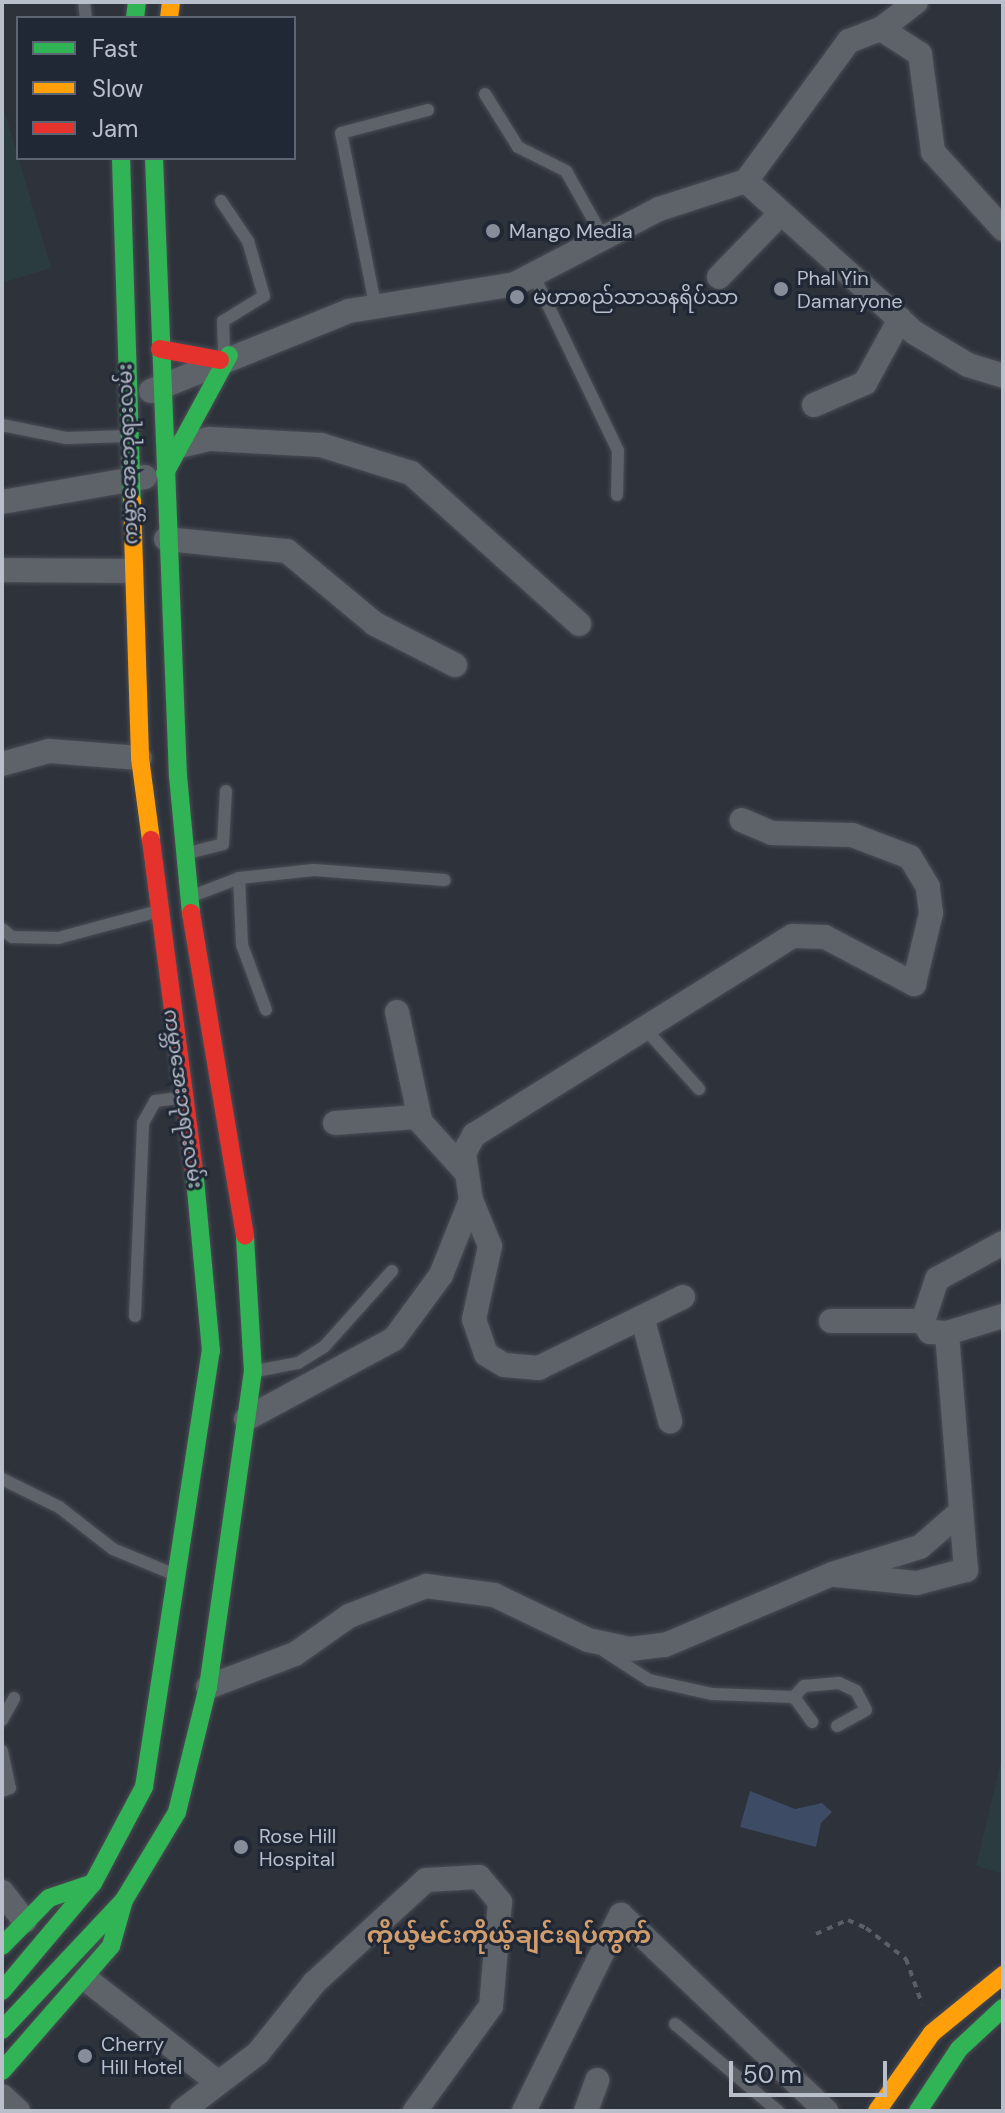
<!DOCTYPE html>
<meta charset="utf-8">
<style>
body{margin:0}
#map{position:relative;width:1005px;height:2113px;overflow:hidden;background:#2e323b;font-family:"DM Sans","Noto Sans Myanmar",sans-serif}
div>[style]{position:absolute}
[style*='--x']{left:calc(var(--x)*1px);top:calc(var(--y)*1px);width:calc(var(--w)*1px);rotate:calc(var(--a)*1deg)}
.green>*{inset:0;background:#2b3c41}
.water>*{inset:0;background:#3d4b65}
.path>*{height:4px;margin-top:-2px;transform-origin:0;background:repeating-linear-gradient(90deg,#5b6066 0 6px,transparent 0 12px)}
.roads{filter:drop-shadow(0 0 2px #4a4d54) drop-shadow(0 0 2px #4a4d54)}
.lane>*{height:12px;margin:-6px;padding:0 6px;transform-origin:6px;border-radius:6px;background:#5e6269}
.street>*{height:24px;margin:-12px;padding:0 12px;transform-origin:12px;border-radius:12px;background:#5e6269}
.fast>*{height:18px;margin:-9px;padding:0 9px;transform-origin:9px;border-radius:9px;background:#30b455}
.slow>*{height:18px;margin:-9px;padding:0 9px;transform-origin:9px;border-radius:9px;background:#ff9f0a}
.jam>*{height:18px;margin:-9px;padding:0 9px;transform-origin:9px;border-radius:9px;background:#e5322d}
.dots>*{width:22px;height:22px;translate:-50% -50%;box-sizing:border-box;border:4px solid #202836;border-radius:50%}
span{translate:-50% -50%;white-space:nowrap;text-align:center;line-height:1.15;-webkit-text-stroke:6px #202836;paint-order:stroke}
.poi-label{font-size:20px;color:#b9bfcb}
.left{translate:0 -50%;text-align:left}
.street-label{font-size:20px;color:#b9bfcb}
.quarter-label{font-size:24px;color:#d19d6d;font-weight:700}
.frame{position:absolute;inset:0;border:4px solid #b9bfcb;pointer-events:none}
.legend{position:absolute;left:16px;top:16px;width:280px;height:144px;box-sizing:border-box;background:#202836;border:2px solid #5d6472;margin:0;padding:10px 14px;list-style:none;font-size:24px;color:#b9bfcb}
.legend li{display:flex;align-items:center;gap:16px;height:40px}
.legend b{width:40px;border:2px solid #5d6472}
.scale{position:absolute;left:729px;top:2061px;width:158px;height:36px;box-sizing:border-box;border:4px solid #b9bfcb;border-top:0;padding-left:10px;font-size:24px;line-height:28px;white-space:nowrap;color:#b9bfcb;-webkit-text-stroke:6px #202836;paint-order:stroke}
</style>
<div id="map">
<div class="green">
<i style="clip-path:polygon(2px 103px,51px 268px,2px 283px)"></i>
<i style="clip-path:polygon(1003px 1754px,1003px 1874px,976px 1866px)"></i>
</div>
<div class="water">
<i style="clip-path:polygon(750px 1791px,795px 1809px,822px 1803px,832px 1812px,821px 1823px,816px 1847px,740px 1827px)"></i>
</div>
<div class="path">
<i style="--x:816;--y:1934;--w:35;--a:-24"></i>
<i style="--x:848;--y:1920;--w:20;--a:24"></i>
<i style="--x:866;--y:1928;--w:51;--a:37.8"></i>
<i style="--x:906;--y:1959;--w:48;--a:70.4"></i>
</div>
<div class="roads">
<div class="lane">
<i style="--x:84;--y:2;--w:16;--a:83"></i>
<i style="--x:485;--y:94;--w:62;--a:58.1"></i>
<i style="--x:518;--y:147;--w:54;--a:26.6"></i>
<i style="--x:566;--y:171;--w:76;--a:60.7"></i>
<i style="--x:221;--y:201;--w:48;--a:56"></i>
<i style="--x:248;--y:241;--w:57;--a:73.8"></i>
<i style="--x:264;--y:296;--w:48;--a:148.6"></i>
<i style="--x:223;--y:321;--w:33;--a:88"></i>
<i style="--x:533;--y:274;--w:196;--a:64.3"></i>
<i style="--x:618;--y:451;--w:44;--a:91.3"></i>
<i style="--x:375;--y:304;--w:174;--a:-101.2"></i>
<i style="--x:341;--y:133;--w:90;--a:-14.8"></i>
<i style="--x:2;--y:425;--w:65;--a:11.5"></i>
<i style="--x:66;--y:438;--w:61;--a:-1.9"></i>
<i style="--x:188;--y:853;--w:36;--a:-14"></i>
<i style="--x:223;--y:844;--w:53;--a:-86.8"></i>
<i style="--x:239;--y:878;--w:67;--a:87.4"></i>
<i style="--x:242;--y:945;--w:69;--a:69.7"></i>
<i style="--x:195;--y:895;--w:47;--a:-21.1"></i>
<i style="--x:239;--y:878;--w:75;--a:-6.1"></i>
<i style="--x:314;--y:870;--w:131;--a:4.4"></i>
<i style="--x:2;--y:929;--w:13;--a:39"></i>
<i style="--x:12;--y:937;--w:46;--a:1.2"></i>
<i style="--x:58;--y:938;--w:100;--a:-15"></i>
<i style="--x:647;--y:1031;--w:78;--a:48.1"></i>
<i style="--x:135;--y:1316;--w:193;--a:-87.6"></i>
<i style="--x:143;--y:1123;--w:25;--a:-61"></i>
<i style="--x:155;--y:1101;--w:24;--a:-7"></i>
<i style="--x:256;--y:1371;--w:43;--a:-10.8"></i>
<i style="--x:298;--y:1363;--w:31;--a:-32"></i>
<i style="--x:324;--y:1347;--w:102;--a:-48.2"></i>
<i style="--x:2;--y:1479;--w:64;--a:26.2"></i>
<i style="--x:59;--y:1507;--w:68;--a:37.9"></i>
<i style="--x:113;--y:1549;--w:65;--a:22.6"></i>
<i style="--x:604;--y:1651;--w:54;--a:32.8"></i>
<i style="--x:649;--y:1680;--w:65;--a:12.5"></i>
<i style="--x:712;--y:1694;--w:82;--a:2.1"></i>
<i style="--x:794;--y:1697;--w:15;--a:-48"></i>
<i style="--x:804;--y:1686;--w:35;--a:-5"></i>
<i style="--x:839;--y:1683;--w:19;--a:25"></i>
<i style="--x:856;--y:1691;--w:21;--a:62"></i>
<i style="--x:866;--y:1710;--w:33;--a:151"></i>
<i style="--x:794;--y:1697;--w:31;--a:54"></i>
<i style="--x:2;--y:1720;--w:25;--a:-61"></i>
<i style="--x:2;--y:1751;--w:38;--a:78"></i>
<i style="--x:10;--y:1788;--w:9;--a:159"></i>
<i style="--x:675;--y:2024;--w:135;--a:40.2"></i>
</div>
<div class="street">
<i style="--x:881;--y:29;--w:44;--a:-37.6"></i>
<i style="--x:746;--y:181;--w:227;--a:42"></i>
<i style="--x:915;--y:333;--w:62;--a:31.1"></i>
<i style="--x:968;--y:365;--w:37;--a:17"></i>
<i style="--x:719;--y:277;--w:89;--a:-45.9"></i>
<i style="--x:151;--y:391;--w:214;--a:-22"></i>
<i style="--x:349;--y:311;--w:168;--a:-9.2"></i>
<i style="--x:515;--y:284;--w:162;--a:-27.5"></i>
<i style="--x:659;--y:209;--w:91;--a:-17.8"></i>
<i style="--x:746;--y:181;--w:174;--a:-53.7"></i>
<i style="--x:849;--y:41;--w:34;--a:-21"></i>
<i style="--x:881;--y:29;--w:46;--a:32.7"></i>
<i style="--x:920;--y:54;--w:99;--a:82.4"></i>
<i style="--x:933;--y:152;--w:104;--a:47.7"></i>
<i style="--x:814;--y:405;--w:56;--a:-23.3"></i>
<i style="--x:865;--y:383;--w:73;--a:-61.3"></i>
<i style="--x:179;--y:446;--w:32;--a:-13"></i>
<i style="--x:210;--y:439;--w:111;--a:3.1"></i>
<i style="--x:321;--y:445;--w:94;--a:17.3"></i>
<i style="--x:411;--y:473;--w:226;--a:41.9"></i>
<i style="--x:2;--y:502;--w:145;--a:-9.9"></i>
<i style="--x:166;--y:539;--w:122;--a:5.7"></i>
<i style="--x:287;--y:551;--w:114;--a:39.7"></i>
<i style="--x:375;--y:624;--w:90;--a:27.1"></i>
<i style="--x:2;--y:570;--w:129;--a:0.4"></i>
<i style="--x:2;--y:764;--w:49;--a:-15.5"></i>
<i style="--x:49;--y:751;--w:91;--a:4.4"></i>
<i style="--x:397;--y:1012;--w:109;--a:77.9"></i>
<i style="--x:335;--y:1123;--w:81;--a:-4.2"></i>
<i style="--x:416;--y:1117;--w:73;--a:47.8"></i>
<i style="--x:1003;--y:1243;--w:75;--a:151.4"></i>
<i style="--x:937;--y:1279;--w:44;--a:108.4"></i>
<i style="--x:923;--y:1321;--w:13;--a:58"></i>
<i style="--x:930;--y:1332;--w:17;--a:3"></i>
<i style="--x:947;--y:1333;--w:59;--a:-16.9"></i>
<i style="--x:683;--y:1297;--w:161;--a:153.8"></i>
<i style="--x:539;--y:1368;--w:35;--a:-175"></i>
<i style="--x:504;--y:1365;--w:21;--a:-149"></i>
<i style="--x:486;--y:1354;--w:37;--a:-109"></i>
<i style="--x:474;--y:1319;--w:75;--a:-77.6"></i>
<i style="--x:490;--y:1246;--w:50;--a:-112.4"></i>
<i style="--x:471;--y:1200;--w:48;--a:-98.5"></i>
<i style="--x:464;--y:1153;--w:21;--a:-61"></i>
<i style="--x:474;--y:1135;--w:376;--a:-32"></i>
<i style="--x:793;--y:936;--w:32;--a:2"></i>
<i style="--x:825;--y:937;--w:101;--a:27.8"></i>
<i style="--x:914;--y:984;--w:73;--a:-76.5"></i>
<i style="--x:931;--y:913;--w:26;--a:-97"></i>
<i style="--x:928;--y:887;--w:35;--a:-121"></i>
<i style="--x:910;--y:857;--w:62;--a:-159.2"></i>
<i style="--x:852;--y:835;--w:80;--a:-178.6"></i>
<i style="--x:772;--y:833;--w:33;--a:-157"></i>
<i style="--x:643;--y:1320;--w:105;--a:75"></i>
<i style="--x:831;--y:1321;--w:92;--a:0"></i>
<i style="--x:246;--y:1419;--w:168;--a:-28.4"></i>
<i style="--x:394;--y:1339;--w:79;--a:-53.7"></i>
<i style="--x:441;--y:1275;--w:81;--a:-68.2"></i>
<i style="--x:835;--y:1575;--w:82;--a:5.6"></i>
<i style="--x:917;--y:1583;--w:51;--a:-14.9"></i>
<i style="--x:966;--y:1570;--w:238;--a:-94.6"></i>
<i style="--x:208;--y:1687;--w:93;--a:-20.8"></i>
<i style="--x:295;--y:1654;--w:66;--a:-35.1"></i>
<i style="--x:349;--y:1616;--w:83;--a:-21.3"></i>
<i style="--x:426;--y:1586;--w:69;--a:7.5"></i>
<i style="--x:494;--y:1595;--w:104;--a:25.6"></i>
<i style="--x:588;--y:1640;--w:43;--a:12.1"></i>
<i style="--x:630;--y:1649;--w:35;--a:-7"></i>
<i style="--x:665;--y:1645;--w:181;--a:-23"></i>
<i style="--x:832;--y:1574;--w:92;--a:-17.1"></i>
<i style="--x:920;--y:1547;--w:49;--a:-40.9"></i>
<i style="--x:2;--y:1892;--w:37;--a:52"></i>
<i style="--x:86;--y:1979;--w:164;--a:38.1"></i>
<i style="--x:2;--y:2096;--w:22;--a:43"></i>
<i style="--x:182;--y:2111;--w:96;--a:-37.3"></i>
<i style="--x:258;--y:2053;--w:90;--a:-51.3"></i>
<i style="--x:314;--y:1983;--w:152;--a:-42.6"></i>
<i style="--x:426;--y:1880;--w:53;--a:-3.2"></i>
<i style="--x:479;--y:1877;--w:33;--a:50"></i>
<i style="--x:500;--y:1902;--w:104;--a:94.9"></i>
<i style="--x:491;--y:2006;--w:130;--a:125.9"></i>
<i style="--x:524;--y:2111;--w:219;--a:-63.7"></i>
<i style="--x:621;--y:1915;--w:284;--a:43.7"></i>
<i style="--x:586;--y:2111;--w:33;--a:-70"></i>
</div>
<div class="fast">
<i style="--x:135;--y:18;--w:16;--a:-83"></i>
<i style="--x:121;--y:158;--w:343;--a:88.2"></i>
<i style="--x:154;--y:158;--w:618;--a:87.78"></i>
<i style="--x:178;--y:776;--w:138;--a:84.6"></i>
<i style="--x:165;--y:473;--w:134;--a:-61.5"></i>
<i style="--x:2;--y:1946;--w:67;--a:-45.6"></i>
<i style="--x:49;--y:1898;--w:46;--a:-18.8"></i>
<i style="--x:2;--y:1991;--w:141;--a:-49.9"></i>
<i style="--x:93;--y:1883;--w:109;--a:-62"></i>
<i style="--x:144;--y:1787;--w:441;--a:-81.3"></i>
<i style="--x:211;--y:1351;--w:183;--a:-95.3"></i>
<i style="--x:2;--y:2030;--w:178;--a:-46.8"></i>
<i style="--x:124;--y:1900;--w:103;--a:-58.9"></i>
<i style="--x:177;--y:1812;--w:129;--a:-76.1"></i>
<i style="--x:208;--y:1687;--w:318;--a:-81.9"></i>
<i style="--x:253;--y:1372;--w:136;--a:-93.4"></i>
<i style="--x:2;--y:2071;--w:166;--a:-48.9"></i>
<i style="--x:111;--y:1946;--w:48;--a:-74.2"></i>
<i style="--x:918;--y:2111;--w:74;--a:-56.5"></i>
<i style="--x:959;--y:2049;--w:60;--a:-43"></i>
</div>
<div class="slow">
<i style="--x:169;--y:18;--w:16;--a:-83"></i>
<i style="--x:132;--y:501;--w:257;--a:88.2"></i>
<i style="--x:140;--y:758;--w:83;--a:82.4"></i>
<i style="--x:877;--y:2111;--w:95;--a:-54.8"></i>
<i style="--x:932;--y:2033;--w:92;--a:-39.2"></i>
</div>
<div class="jam">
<i style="--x:160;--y:349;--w:61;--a:10.4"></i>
<i style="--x:151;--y:840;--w:332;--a:82.6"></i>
<i style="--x:191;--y:913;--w:327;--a:80.5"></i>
</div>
</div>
<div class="dots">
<i style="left:493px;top:231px;background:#888e99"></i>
<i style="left:781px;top:289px;background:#888e99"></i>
<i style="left:517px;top:297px;background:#888e99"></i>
<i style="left:241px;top:1847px;background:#888e99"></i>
<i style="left:85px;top:2056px;background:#888e99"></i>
</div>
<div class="poi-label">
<span class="left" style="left:509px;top:231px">Mango Media</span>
<span class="left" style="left:797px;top:290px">Phal Yin<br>Damaryone</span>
<span class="left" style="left:533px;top:297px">မဟာစည်သာသနရိပ်သာ</span>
<span class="left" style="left:259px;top:1848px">Rose Hill<br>Hospital</span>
<span class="left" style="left:101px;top:2056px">Cherry<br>Hill Hotel</span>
</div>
<div class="street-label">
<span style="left:128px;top:454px;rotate:-92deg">ကမ္ဘာအေးဘုရားလမ်း</span>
<span style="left:183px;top:1099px;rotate:82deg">ကမ္ဘာအေးဘုရားလမ်း</span>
</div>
<div class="quarter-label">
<span style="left:509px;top:1935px">ကိုယ့်မင်းကိုယ့်ချင်းရပ်ကွက်</span>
</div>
<div class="frame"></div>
<ul class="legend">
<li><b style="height:10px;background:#30b455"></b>Fast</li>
<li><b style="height:10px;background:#ff9f0a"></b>Slow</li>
<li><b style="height:10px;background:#e5322d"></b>Jam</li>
</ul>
<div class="scale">50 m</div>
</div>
